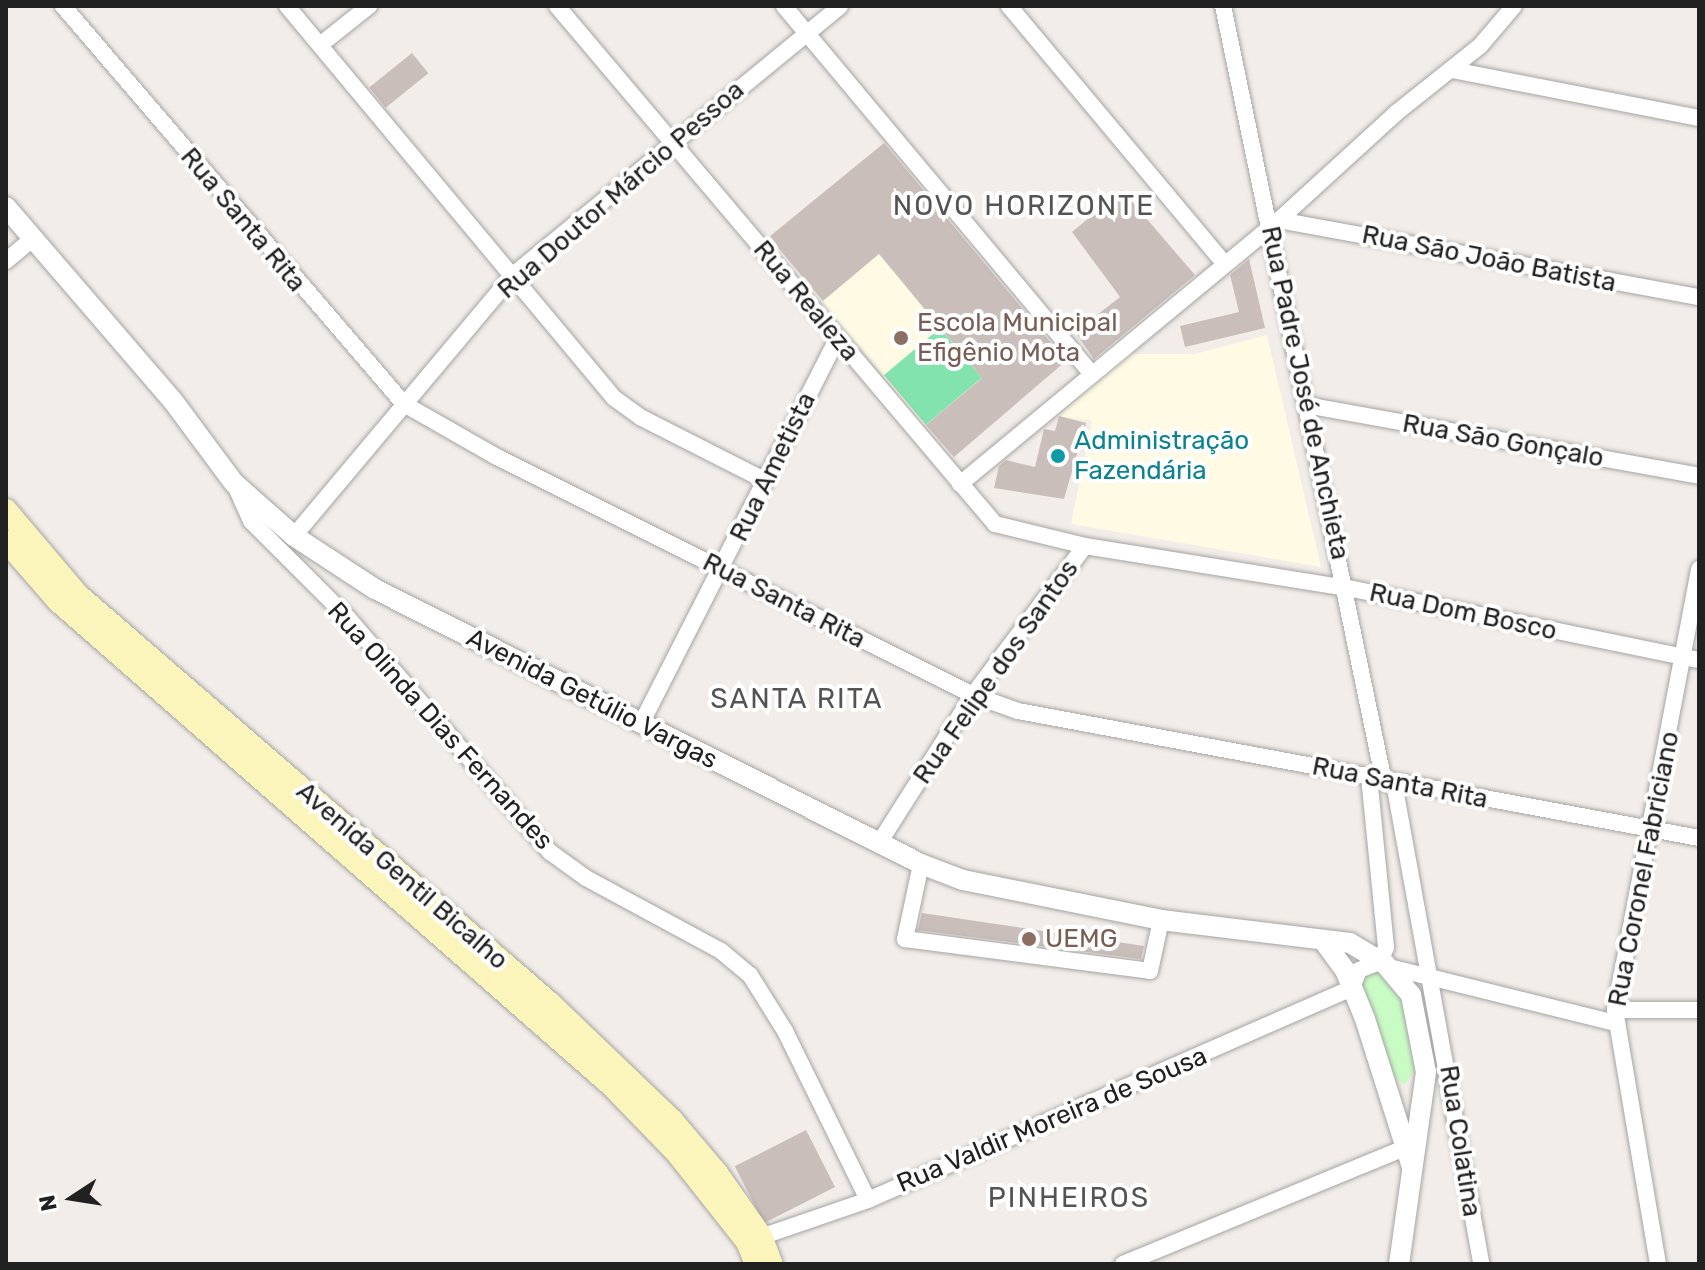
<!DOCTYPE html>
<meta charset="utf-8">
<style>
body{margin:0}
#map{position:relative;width:1705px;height:1270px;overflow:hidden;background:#f2ede8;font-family:Rubik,sans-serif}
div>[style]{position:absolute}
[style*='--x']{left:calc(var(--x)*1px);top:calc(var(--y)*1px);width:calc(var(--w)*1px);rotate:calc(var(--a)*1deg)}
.education>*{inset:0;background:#fffae3;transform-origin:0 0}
.park>*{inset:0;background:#c9fcc4}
.pitch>*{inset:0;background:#83e3ae;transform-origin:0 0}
.building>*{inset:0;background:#cabeba;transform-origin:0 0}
.roads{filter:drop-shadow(0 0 2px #a5a5a5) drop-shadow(0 0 2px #a5a5a5)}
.minor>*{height:16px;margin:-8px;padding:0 8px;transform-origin:8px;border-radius:8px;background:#fff}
.tertiary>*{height:20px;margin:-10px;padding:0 10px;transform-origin:10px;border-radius:10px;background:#fff}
.secondary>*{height:22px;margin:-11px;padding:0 11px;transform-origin:11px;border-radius:11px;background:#fcf5bb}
.dots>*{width:22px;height:22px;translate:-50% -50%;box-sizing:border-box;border:4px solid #fff;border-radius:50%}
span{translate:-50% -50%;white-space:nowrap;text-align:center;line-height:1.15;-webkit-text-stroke:8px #fff;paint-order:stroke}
.street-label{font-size:26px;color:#212121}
.education-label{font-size:26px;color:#785e54}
.left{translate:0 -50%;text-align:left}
.culture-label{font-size:26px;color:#0d838f}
.neighbourhood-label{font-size:28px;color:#545454;letter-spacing:2px}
.frame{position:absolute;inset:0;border:8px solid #212121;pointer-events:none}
.north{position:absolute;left:32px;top:1158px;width:80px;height:80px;-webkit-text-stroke:6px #fff;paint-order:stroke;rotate:258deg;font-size:22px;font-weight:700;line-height:32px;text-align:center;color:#212121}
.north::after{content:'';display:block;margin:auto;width:28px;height:36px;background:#212121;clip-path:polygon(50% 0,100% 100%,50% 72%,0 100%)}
</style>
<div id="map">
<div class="education">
<i style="left:879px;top:253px;width:162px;height:74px;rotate:51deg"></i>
<i style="clip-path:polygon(1267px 335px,1321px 567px,1071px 524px,1092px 421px,1058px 416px,1127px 354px,1195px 354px)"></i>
</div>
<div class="park">
<i style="clip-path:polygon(1376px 970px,1385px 972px,1403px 993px,1418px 1066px,1404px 1085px,1391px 1072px,1360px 982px)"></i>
</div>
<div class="pitch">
<i style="left:940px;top:328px;width:65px;height:73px;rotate:50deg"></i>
</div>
<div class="building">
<i style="left:412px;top:53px;width:26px;height:55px;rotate:51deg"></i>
<i style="clip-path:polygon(884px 143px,1066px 361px,954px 457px,926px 425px,982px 378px,879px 254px,823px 301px,769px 237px)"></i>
<i style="clip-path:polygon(1122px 190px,1195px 275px,1094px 359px,1075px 332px,1120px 297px,1072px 232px)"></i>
<i style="clip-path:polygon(1249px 259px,1265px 328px,1185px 347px,1180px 326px,1239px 312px,1230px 275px)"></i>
<i style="clip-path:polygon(1059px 416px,1086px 423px,1064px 499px,994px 488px,999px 466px,1006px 460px,1035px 467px,1044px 429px,1055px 431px)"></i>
<i style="clip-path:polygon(922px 913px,1144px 946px,1141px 959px,918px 930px)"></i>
<i style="left:806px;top:1130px;width:64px;height:80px;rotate:63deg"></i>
</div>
<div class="roads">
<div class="minor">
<i style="--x:63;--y:6;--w:524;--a:49.41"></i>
<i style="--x:404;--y:404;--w:105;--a:29.7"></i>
<i style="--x:495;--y:456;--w:534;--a:26.57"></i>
<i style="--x:973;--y:695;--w:48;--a:19.6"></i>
<i style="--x:1018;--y:711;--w:693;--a:10.56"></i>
<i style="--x:287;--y:6;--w:510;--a:50.17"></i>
<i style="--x:614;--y:398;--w:32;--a:36"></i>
<i style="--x:640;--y:417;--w:141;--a:26.9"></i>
<i style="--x:557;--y:6;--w:678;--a:49.78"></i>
<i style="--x:995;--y:524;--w:93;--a:13.7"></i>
<i style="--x:1085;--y:546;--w:266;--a:9.1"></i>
<i style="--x:1348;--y:588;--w:358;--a:11.6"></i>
<i style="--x:784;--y:6;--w:480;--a:50.1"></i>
<i style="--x:1009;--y:6;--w:334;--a:50.1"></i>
<i style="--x:1223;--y:6;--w:793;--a:78.28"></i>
<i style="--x:320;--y:45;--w:63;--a:-38.5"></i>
<i style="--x:1452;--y:70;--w:252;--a:11"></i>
<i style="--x:1279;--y:220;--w:427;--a:10.4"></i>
<i style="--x:6;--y:261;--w:35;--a:-40"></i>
<i style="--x:1306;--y:405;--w:399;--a:10.2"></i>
<i style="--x:234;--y:483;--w:42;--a:65.9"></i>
<i style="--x:251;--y:521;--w:137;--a:45"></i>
<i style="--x:348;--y:618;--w:309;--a:49.2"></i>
<i style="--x:550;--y:852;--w:44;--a:35.8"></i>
<i style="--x:586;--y:878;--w:153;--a:28.4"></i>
<i style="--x:721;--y:951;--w:38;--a:40"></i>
<i style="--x:750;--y:975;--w:66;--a:58"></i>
<i style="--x:785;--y:1031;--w:188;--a:63.8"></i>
<i style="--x:960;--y:484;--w:414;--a:-39.6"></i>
<i style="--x:1279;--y:220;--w:159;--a:-42.4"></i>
<i style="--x:1396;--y:113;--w:107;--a:-38.6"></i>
<i style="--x:1480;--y:46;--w:52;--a:-49.6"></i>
<i style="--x:294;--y:536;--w:341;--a:-50"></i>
<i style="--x:513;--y:275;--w:423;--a:-39.4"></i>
<i style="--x:642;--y:722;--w:430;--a:-63"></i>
<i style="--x:1394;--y:783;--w:489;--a:79.7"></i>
<i style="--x:881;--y:840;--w:172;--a:-57.6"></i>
<i style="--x:973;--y:695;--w:186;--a:-53.1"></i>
<i style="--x:921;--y:864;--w:77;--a:102"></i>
<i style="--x:905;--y:939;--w:247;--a:7.4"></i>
<i style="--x:1150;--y:971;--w:52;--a:-77.8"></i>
<i style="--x:1389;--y:967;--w:234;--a:13.9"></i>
<i style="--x:1615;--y:1010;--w:84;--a:0"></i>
<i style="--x:752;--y:1240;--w:123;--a:-19"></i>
<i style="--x:868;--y:1200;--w:528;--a:-23.65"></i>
<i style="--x:1352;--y:988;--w:19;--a:-69"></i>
<i style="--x:1359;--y:970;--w:22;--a:-21"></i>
<i style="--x:1380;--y:962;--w:16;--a:-68"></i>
<i style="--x:1386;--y:947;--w:170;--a:-95.7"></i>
<i style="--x:1123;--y:1264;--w:318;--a:-22.4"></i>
<i style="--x:1658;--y:1264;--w:258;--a:-99.6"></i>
<i style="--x:1615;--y:1010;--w:449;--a:-79.2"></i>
</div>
<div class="tertiary">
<i style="--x:6;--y:207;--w:256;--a:49.3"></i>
<i style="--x:173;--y:401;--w:102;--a:53.4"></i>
<i style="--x:234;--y:483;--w:80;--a:41.5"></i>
<i style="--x:294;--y:536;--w:97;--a:33.2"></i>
<i style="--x:375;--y:589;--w:611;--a:26.73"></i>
<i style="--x:921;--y:864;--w:45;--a:20.9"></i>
<i style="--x:963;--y:880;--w:202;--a:11.4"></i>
<i style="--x:1161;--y:920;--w:190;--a:6.9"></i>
<i style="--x:1350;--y:943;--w:41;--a:31"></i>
<i style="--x:1385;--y:964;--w:40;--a:50"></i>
<i style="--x:1411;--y:995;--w:78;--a:79"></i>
<i style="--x:1426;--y:1072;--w:194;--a:98"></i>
<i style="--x:1323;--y:940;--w:37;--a:54"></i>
<i style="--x:1345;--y:970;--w:53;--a:67.8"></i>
<i style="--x:1365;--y:1019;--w:155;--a:72.4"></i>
</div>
<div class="secondary">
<i style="--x:6;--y:510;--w:111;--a:49.7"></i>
<i style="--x:78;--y:595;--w:625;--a:40.85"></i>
<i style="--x:551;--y:1004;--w:168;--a:43.8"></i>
<i style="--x:672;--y:1120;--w:70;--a:49.7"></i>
<i style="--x:717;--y:1173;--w:77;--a:55.1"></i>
<i style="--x:761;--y:1236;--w:30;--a:69"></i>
<i style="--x:6;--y:541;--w:79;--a:49.1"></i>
<i style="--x:58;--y:601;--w:736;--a:41.2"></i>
<i style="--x:612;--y:1086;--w:92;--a:45.9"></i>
<i style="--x:676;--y:1152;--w:115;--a:51.7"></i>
<i style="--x:747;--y:1242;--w:24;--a:68"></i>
</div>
</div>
<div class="dots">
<i style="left:901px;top:338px;background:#8d6e63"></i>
<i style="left:1058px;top:456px;background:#0f9aa8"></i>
<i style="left:1029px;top:939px;background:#8d6e63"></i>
</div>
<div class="street-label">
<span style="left:621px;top:190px;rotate:-41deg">Rua Doutor Márcio Pessoa</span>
<span style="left:243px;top:220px;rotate:50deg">Rua Santa Rita</span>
<span style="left:1489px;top:259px;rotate:11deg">Rua São João Batista</span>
<span style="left:806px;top:301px;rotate:50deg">Rua Realeza</span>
<span style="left:1305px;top:393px;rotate:78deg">Rua Padre José de Anchieta</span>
<span style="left:1503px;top:441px;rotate:10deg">Rua São Gonçalo</span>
<span style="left:773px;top:467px;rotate:-64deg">Rua Ametista</span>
<span style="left:784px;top:601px;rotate:27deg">Rua Santa Rita</span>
<span style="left:1463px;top:612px;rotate:12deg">Rua Dom Bosco</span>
<span style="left:996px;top:672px;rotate:-55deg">Rua Felipe dos Santos</span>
<span style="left:592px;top:699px;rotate:27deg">Avenida Getúlio Vargas</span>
<span style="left:440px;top:726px;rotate:48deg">Rua Olinda Dias Fernandes</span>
<span style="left:1400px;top:783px;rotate:11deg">Rua Santa Rita</span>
<span style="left:1644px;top:869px;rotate:-79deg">Rua Coronel Fabriciano</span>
<span style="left:402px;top:876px;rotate:41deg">Avenida Gentil Bicalho</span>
<span style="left:1052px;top:1120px;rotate:-23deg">Rua Valdir Moreira de Sousa</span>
<span style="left:1460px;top:1141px;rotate:81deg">Rua Colatina</span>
</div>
<div class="education-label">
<span class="left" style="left:917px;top:338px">Escola Municipal<br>Efigênio Mota</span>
<span class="left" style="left:1045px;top:939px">UEMG</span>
</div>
<div class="culture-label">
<span class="left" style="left:1074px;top:456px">Administração<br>Fazendária</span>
</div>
<div class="neighbourhood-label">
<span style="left:1024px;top:206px">NOVO HORIZONTE</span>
<span style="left:797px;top:699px">SANTA RITA</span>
<span style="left:1069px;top:1198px">PINHEIROS</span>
</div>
<div class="frame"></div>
<div class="north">N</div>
</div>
